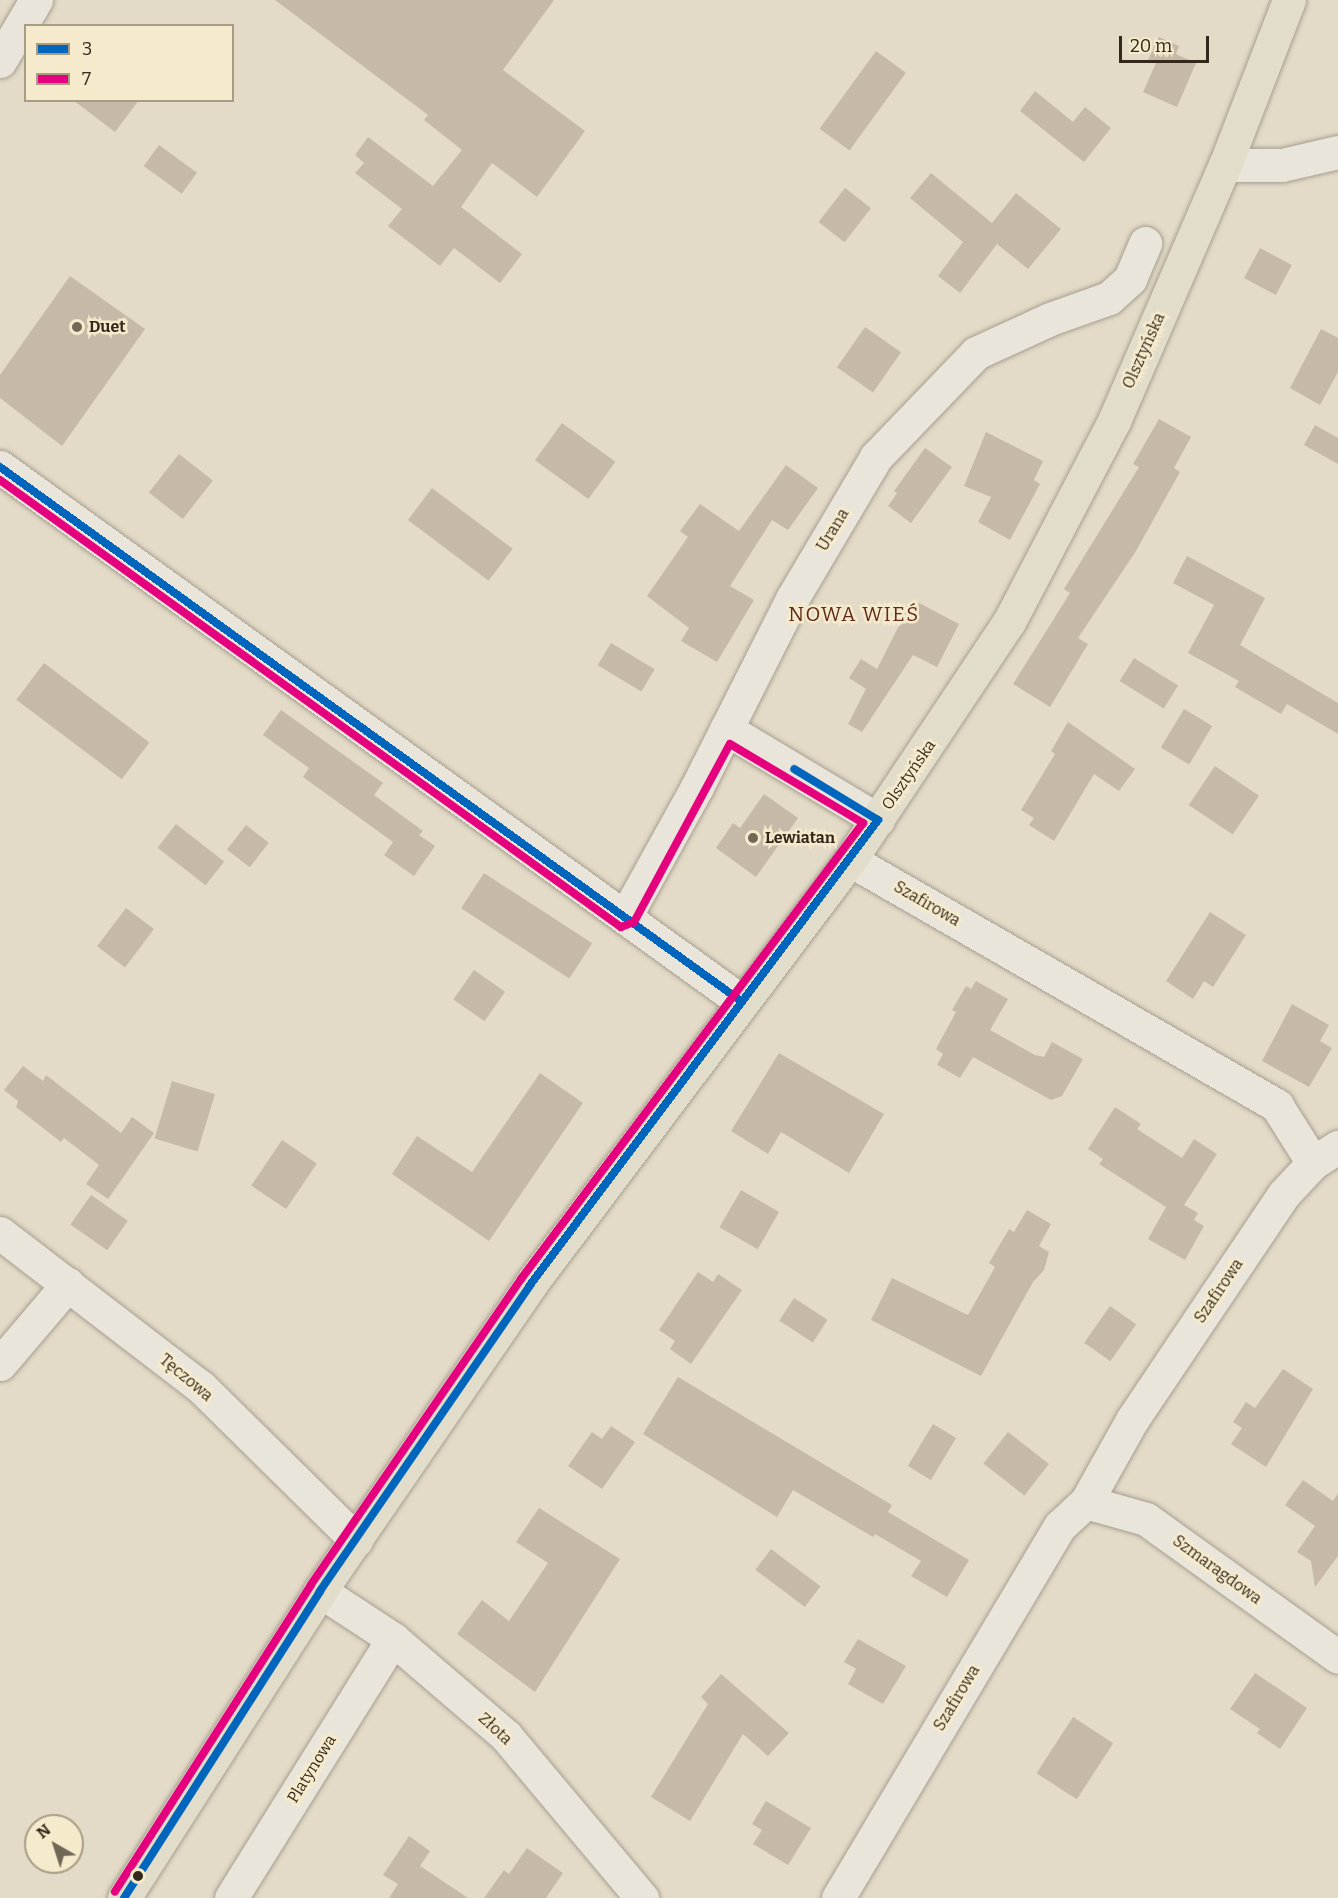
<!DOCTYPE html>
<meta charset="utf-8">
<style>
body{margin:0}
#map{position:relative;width:1338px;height:1898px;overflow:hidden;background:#e3dbc7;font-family:Bitter,serif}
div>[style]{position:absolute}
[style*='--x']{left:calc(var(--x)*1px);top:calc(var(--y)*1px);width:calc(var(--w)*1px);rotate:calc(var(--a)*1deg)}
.building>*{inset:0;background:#c6b9a8;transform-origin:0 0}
.roads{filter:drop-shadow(0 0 2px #a79f91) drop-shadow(0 0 2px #a79f91)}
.minor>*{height:33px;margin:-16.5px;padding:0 16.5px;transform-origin:16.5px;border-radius:16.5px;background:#eae5da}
.major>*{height:33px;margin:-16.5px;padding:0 16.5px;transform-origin:16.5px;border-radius:16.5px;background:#e2dccb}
.bus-1>*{height:8px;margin:-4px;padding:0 4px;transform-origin:4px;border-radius:4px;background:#0065bd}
.bus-2>*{height:8px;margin:-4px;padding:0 4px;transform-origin:4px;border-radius:4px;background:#e5007d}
.dots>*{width:16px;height:16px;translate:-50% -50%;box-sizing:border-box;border:3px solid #f5eacc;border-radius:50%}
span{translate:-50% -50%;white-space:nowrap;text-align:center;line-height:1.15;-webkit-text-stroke:5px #f5eacc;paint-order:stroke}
.poi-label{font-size:16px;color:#34281b;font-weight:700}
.left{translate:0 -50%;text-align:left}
.street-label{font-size:16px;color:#34281b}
.quarter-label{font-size:20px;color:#612b1a;letter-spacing:1.5px}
.legend{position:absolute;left:24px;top:24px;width:210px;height:78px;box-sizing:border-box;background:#f5eacc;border:2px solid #a89c85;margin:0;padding:8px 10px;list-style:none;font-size:18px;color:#34281b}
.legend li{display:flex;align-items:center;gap:12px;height:30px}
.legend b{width:30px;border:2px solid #a89c85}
.north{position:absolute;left:24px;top:1814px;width:60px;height:60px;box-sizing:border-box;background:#f5eacc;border:2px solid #a89c85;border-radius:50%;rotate:321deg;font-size:16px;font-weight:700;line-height:24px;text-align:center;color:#34281b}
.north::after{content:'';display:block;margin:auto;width:21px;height:27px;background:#716757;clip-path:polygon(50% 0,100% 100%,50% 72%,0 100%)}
.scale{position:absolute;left:1119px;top:36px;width:90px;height:27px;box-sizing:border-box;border:3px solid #34281b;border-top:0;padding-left:8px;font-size:18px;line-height:21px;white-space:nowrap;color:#34281b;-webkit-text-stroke:4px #f5eacc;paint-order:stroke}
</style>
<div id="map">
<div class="building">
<i style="clip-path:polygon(275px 0,554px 0,503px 70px,585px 131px,537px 197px,492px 163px,461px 207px,522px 254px,500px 283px,454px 248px,440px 266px,388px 226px,402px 209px,355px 173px,364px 163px,355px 155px,368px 137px,433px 186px,462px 150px,424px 120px,428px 115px)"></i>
<i style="clip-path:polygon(1159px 37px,1179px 46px,1176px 54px,1196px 63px,1177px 107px,1143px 92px,1156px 63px,1148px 60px)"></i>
<i style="left:876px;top:51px;width:37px;height:96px;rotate:36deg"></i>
<i style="clip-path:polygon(1035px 91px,1073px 122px,1085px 107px,1111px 128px,1084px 162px,1020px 111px)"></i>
<i style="clip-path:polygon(73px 100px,139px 100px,115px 132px)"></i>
<i style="left:159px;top:145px;width:47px;height:26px;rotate:36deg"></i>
<i style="clip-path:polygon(931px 173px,992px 223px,1016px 193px,1061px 229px,1028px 269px,997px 244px,960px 293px,938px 276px,963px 242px,910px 198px)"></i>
<i style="left:845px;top:188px;width:33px;height:43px;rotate:38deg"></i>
<i style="left:1260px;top:248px;width:36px;height:34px;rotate:28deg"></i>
<i style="clip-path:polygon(70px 276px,145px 329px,62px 446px,0 398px,0 375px)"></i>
<i style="left:865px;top:327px;width:44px;height:49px;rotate:35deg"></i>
<i style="clip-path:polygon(1321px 329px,1338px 338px,1338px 372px,1320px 405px,1290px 388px)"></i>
<i style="clip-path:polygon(1159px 419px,1191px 437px,1174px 468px,1180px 472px,1136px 551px,1078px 638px,1088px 644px,1050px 707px,1013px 684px,1070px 593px,1064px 589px,1139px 467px,1133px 464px)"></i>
<i style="left:562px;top:423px;width:66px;height:46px;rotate:36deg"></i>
<i style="clip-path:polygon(1315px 425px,1338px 438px,1338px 464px,1304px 445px)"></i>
<i style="clip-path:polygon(986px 432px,1043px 461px,1034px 480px,1040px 484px,1010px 540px,978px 522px,991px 497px,964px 486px)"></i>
<i style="clip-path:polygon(925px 448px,952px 467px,911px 523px,888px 506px,897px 493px,894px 491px)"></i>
<i style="left:179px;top:454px;width:43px;height:49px;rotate:38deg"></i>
<i style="clip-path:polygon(786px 465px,818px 488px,788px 530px,772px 520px,730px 586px,754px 600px,717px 662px,681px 641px,689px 628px,647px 596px,688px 537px,680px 531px,700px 504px,739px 531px)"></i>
<i style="left:432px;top:488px;width:101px;height:40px;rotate:37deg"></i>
<i style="clip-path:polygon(1187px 556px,1265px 598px,1240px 645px,1338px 703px,1338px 734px,1287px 704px,1281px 714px,1235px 687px,1239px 681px,1188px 653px,1214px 605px,1173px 583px)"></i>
<i style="clip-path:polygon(919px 603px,959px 624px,937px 667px,913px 655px,862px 732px,848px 724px,866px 689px,849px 678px,861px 659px,877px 669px,910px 604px,916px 608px)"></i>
<i style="left:611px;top:643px;width:51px;height:26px;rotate:31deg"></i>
<i style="left:1134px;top:658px;width:52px;height:27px;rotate:32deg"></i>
<i style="left:44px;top:663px;width:132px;height:46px;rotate:37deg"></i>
<i style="left:1184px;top:709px;width:33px;height:45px;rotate:31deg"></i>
<i style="clip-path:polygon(281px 710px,383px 783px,374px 795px,423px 831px,419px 835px,435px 846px,414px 876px,384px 855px,393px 842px,303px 777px,309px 768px,263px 735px)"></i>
<i style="clip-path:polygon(1068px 722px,1135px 769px,1119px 791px,1094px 774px,1054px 841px,1029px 825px,1034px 818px,1021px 810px,1055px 754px,1051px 751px)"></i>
<i style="left:1215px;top:766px;width:53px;height:47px;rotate:34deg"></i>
<i style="clip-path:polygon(764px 794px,798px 818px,756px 877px,716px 848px,733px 823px,740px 828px)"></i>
<i style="left:176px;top:824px;width:61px;height:30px;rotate:38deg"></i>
<i style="left:246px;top:825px;width:29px;height:31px;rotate:38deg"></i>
<i style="left:484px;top:873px;width:129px;height:42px;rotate:33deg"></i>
<i style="left:126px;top:908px;width:35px;height:48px;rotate:37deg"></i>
<i style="clip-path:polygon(1210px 912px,1246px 935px,1213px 987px,1204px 981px,1193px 999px,1166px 981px)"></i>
<i style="left:474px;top:970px;width:38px;height:36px;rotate:35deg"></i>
<i style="clip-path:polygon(976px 981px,1008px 999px,990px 1030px,1035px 1055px,1044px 1057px,1052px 1042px,1083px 1059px,1062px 1096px,1051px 1100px,973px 1057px,960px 1078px,937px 1065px,943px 1054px,936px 1049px,956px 1012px,952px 1010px,966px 986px,971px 989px)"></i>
<i style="clip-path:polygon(1292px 1004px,1329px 1025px,1320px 1041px,1332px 1048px,1309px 1087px,1262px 1061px)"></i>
<i style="clip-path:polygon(779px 1053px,884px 1114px,849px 1173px,781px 1132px,768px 1154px,731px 1131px)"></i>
<i style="clip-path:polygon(23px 1066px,43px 1081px,46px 1075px,121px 1133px,132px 1117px,154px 1133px,108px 1199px,86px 1184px,99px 1165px,64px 1138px,61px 1142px,16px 1107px,18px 1101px,4px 1090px)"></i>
<i style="clip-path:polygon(540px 1073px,583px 1103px,489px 1241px,392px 1174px,417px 1136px,472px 1172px)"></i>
<i style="left:172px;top:1081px;width:45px;height:60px;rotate:17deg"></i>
<i style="clip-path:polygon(1115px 1107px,1141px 1124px,1137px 1129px,1182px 1158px,1194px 1139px,1217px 1154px,1184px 1205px,1198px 1213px,1194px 1220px,1204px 1226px,1185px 1260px,1148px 1239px,1166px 1207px,1099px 1164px,1103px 1159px,1088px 1149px)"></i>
<i style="left:282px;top:1140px;width:42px;height:55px;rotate:34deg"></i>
<i style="left:741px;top:1190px;width:44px;height:43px;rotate:30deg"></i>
<i style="left:91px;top:1195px;width:45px;height:36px;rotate:35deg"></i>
<i style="clip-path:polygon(1027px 1210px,1051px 1224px,1039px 1246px,1049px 1252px,1044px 1270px,1033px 1282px,981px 1376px,871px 1320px,892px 1278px,968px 1315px,995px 1267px,989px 1263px,1009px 1229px,1014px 1232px)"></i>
<i style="clip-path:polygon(698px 1272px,713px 1282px,718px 1274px,742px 1290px,691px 1364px,670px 1349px,675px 1341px,659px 1330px)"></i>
<i style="left:794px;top:1298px;width:40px;height:27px;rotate:33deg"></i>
<i style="left:1110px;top:1306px;width:32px;height:45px;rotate:35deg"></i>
<i style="clip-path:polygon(1283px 1369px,1313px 1389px,1266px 1467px,1231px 1444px,1242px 1428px,1233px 1422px,1246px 1402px,1255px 1408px)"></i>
<i style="clip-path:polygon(678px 1377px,892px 1505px,888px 1512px,969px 1560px,947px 1597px,911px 1576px,921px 1561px,875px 1534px,873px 1537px,793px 1490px,777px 1517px,643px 1434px)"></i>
<i style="left:933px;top:1424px;width:27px;height:49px;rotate:31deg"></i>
<i style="clip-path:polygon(611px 1426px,635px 1442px,602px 1489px,568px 1466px,592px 1432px,602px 1439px)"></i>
<i style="left:1008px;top:1432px;width:52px;height:40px;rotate:38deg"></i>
<i style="clip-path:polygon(1303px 1480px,1333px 1501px,1338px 1493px,1338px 1556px,1315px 1587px,1311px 1561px,1297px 1552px,1315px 1526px,1285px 1505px)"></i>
<i style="clip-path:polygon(539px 1508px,620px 1559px,535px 1692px,457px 1634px,482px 1600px,509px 1621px,548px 1563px,516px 1542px)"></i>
<i style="left:771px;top:1549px;width:62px;height:26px;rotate:37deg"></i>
<i style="clip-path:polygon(858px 1639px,906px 1666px,883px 1704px,848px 1684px,856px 1669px,844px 1662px)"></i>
<i style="clip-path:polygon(1255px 1673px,1307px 1708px,1280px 1749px,1257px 1733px,1260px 1729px,1230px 1709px)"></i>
<i style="clip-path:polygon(721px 1674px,789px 1733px,768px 1756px,743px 1734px,690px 1821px,651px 1797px,708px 1704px,701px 1697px)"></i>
<i style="left:1073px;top:1717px;width:48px;height:67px;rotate:33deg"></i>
<i style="clip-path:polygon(766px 1801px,811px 1828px,788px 1865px,753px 1844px,762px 1830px,752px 1824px)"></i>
<i style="clip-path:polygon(409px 1836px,430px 1851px,420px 1866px,468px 1898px,389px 1898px,398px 1884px,383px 1875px)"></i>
<i style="clip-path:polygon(527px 1848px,563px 1873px,546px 1898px,484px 1898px,504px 1870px,509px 1874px)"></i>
</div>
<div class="roads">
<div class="minor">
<i style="--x:0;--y:61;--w:71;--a:-59.5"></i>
<i style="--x:1225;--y:165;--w:57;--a:0"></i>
<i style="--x:1282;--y:165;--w:57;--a:-13.1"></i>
<i style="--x:0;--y:467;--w:913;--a:35.78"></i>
<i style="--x:726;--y:729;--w:177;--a:30.9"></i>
<i style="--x:850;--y:860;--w:493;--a:29.9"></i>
<i style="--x:1277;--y:1106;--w:67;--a:57.7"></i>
<i style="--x:625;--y:917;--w:149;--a:-61"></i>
<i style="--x:697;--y:787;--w:211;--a:-63.2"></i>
<i style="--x:792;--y:599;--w:165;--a:-59.4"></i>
<i style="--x:876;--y:457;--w:144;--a:-46.1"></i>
<i style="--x:976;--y:353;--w:81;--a:-24.7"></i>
<i style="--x:1050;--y:319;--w:63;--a:-19.6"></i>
<i style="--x:1109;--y:298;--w:28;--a:-42"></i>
<i style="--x:1130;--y:279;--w:39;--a:-67"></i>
<i style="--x:0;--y:1233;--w:253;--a:37.5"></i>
<i style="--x:201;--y:1387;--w:218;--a:44.6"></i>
<i style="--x:0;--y:1364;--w:105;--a:-49.6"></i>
<i style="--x:1086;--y:1502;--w:62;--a:15.8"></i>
<i style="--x:1146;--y:1519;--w:236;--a:35.7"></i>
<i style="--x:320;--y:1591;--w:87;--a:33.3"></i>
<i style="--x:393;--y:1639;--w:149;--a:40.6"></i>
<i style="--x:506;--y:1736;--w:212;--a:50"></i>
<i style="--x:231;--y:1898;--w:305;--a:-58"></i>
<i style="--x:838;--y:1898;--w:433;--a:-59.2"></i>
<i style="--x:1060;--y:1526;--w:35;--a:-43"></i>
<i style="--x:1086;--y:1502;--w:94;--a:-60.7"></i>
<i style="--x:1132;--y:1420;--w:272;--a:-56.1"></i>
<i style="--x:1284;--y:1194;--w:42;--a:-46.9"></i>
<i style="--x:1313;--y:1163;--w:30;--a:-33"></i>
</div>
<div class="major">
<i style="--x:124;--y:1898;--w:364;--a:-57.4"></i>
<i style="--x:320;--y:1591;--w:371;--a:-55.5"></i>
<i style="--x:530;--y:1285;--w:532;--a:-53.02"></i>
<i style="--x:850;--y:860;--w:286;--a:-56.3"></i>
<i style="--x:1009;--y:622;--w:227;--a:-62.4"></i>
<i style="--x:1114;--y:421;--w:279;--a:-66.6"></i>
<i style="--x:1225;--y:165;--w:177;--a:-68.8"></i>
</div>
</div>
<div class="bus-1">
<i style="--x:0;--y:467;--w:913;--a:35.78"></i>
<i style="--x:124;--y:1898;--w:364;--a:-57.4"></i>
<i style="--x:320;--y:1591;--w:371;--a:-55.5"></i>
<i style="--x:530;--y:1285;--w:581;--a:-53.19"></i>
<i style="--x:878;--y:820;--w:98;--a:-148.7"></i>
</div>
<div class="bus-2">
<i style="--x:0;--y:480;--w:765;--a:35.75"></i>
<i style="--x:621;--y:927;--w:14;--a:-21"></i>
<i style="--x:634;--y:922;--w:202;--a:-61.7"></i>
<i style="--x:730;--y:744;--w:155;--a:30.7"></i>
<i style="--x:863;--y:823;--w:570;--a:126.87"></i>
<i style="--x:521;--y:1279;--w:371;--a:124.5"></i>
<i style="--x:311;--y:1585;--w:364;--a:122.6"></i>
</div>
<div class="dots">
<i style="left:77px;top:327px;background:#716757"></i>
<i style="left:753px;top:838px;background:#716757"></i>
<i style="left:138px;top:1876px;background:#34281b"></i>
</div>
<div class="poi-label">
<span class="left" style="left:89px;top:327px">Duet</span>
<span class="left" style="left:765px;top:838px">Lewiatan</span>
</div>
<div class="street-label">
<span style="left:1144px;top:351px;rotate:-66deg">Olsztyńska</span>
<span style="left:833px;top:530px;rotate:-59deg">Urana</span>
<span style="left:909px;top:775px;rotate:-55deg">Olsztyńska</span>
<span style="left:927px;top:904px;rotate:30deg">Szafirowa</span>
<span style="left:1219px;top:1291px;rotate:-56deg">Szafirowa</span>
<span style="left:186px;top:1378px;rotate:40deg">Tęczowa</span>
<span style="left:1217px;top:1570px;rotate:36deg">Szmaragdowa</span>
<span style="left:957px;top:1698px;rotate:-59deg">Szafirowa</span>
<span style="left:495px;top:1729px;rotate:43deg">Złota</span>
<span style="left:312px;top:1769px;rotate:-58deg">Platynowa</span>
</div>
<div class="quarter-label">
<span style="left:854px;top:614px">NOWA WIEŚ</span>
</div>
<ul class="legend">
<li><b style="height:8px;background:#0065bd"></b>3</li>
<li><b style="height:8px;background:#e5007d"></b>7</li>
</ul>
<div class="north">N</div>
<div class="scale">20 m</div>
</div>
